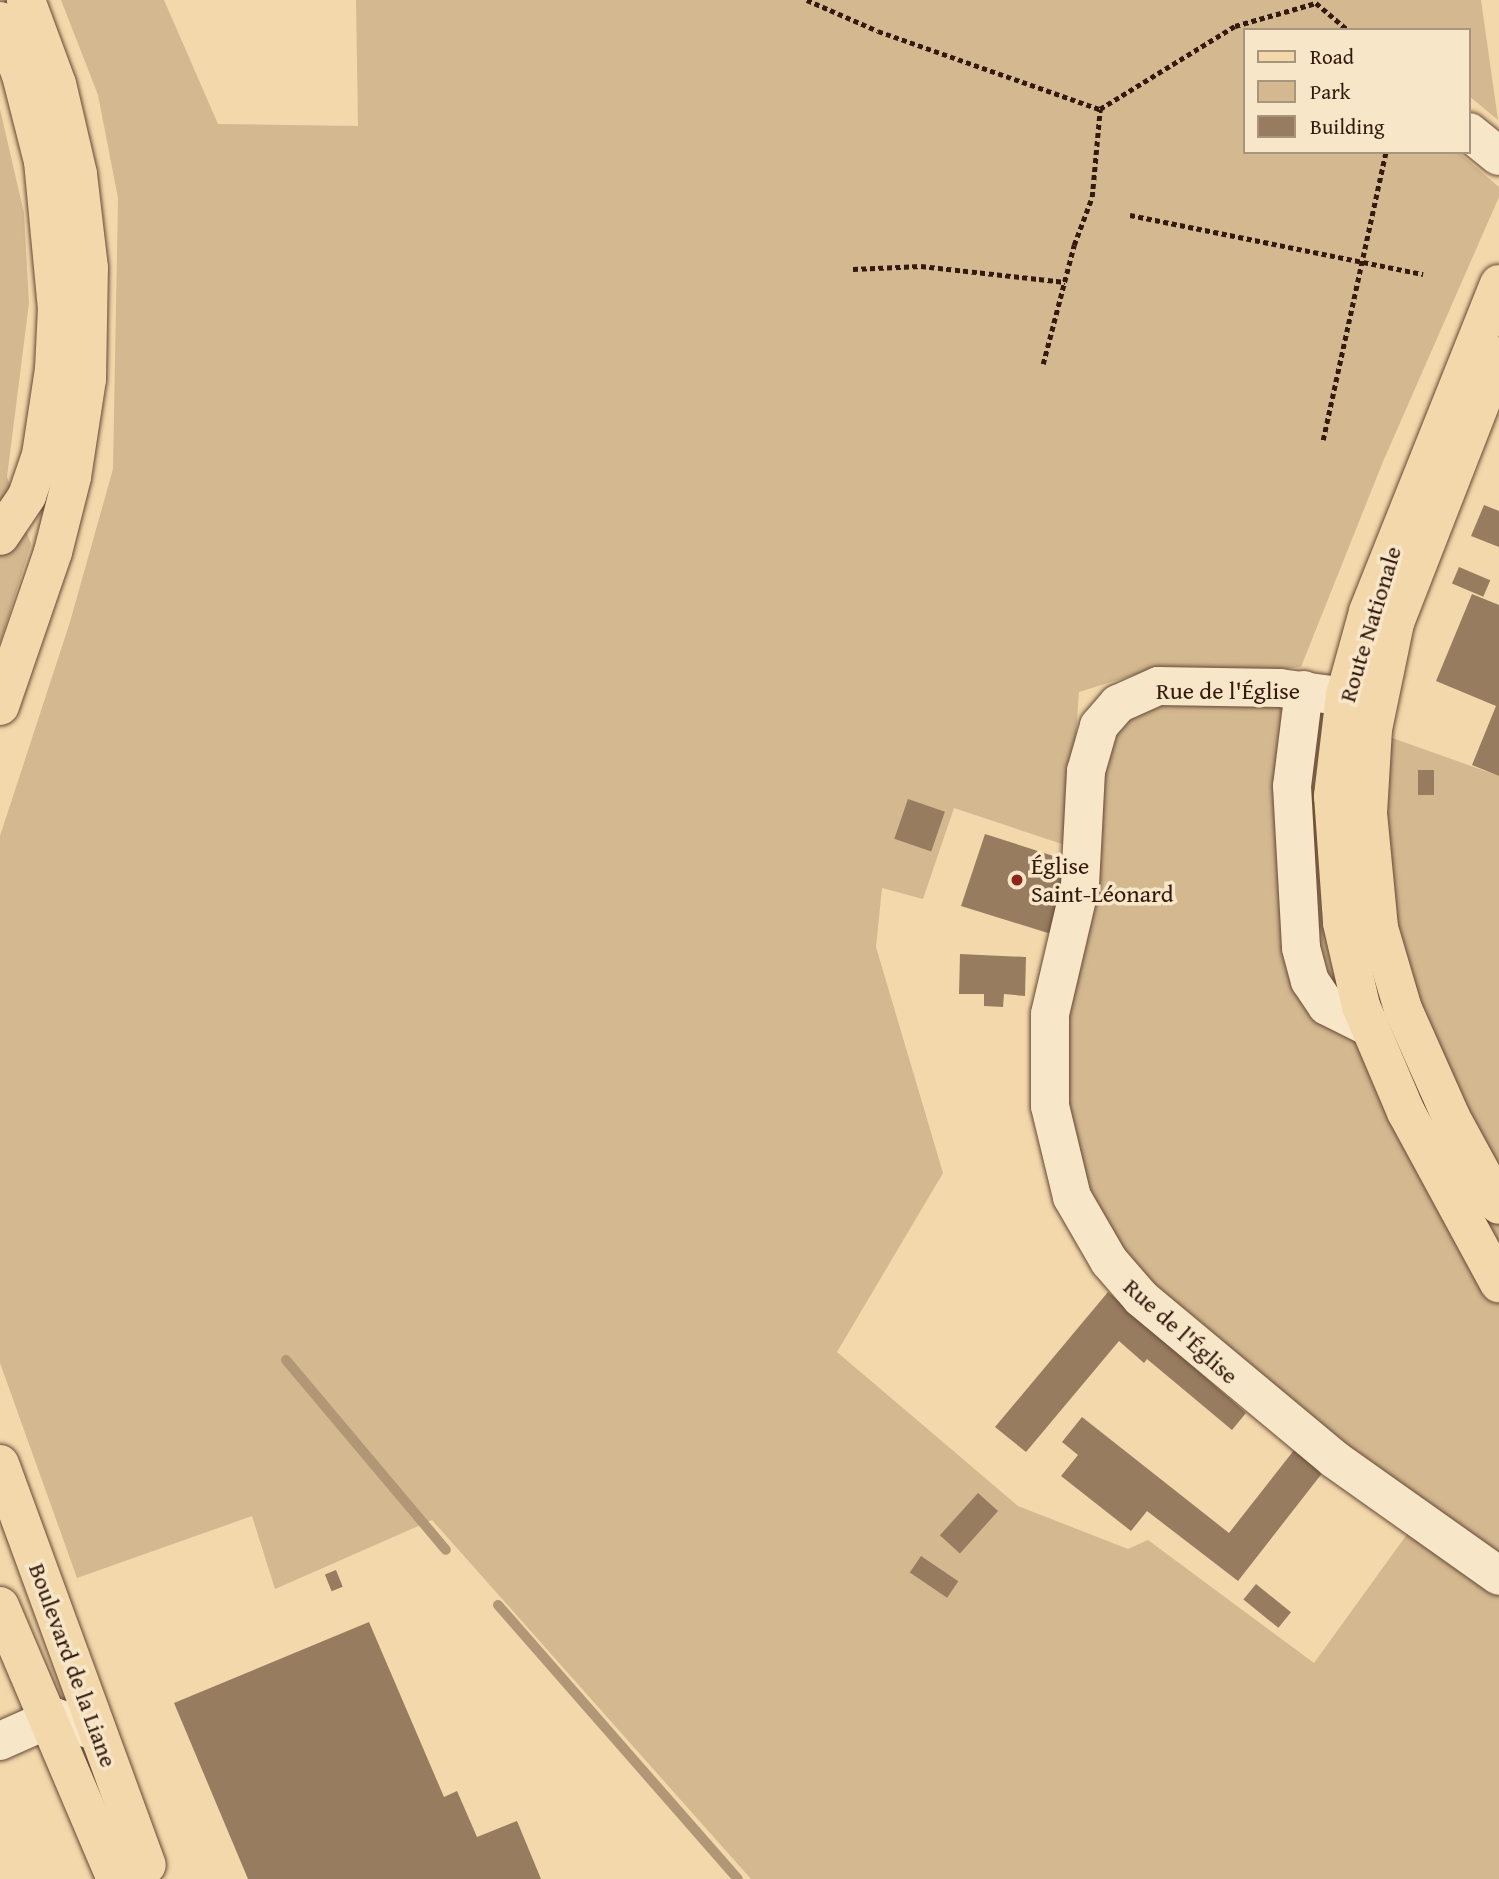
<!DOCTYPE html>
<meta charset="utf-8">
<style>
body{margin:0}
#map{position:relative;width:1499px;height:1879px;overflow:hidden;background:#f3d8ab;font-family:"Gentium Book Plus",serif}
div>[style]{position:absolute}
[style*='--x']{left:calc(var(--x)*1px);top:calc(var(--y)*1px);width:calc(var(--w)*1px);rotate:calc(var(--a)*1deg)}
.green>*{inset:0;background:#d3b890}
.stream>*{height:10px;margin:-5px;padding:0 5px;transform-origin:5px;border-radius:5px;background:#b29776}
.building>*{inset:0;background:#977c60;transform-origin:0 0}
.path>*{height:4.5px;margin-top:-2.25px;transform-origin:0;background:repeating-linear-gradient(90deg,#34190e 0 5px,transparent 0 8.5px)}
.roads{filter:drop-shadow(0 0 2px #644935) drop-shadow(0 0 2px #644935)}
.minor>*{height:38px;margin:-19px;padding:0 19px;transform-origin:19px;border-radius:19px;background:#f7e6c8}
.major>*{height:38px;margin:-19px;padding:0 19px;transform-origin:19px;border-radius:19px;background:#f3d8ab}
.highway>*{height:38px;margin:-19px;padding:0 19px;transform-origin:19px;border-radius:19px;background:#f3d8ab}
.dots>*{width:19px;height:19px;translate:-50% -50%;box-sizing:border-box;border:4px solid #f7e6c8;border-radius:50%}
span{translate:-50% -50%;white-space:nowrap;text-align:center;line-height:1.15;-webkit-text-stroke:7px #f7e6c8;paint-order:stroke}
.street-label{font-size:24px;color:#34190e}
.poi-label{font-size:24px;color:#34190e}
.left{translate:0 -50%;text-align:left}
.legend{position:absolute;left:1243px;top:28px;width:228px;height:126px;box-sizing:border-box;background:#f7e6c8;border:2px solid #a9947e;margin:0;padding:9px 12px;list-style:none;font-size:21px;color:#34190e}
.legend li{display:flex;align-items:center;gap:14px;height:35px}
.legend b{width:35px;border:2px solid #a9947e}
</style>
<div id="map">
<div class="green">
<i style="clip-path:polygon(61px 0,164px 0,218px 124px,358px 126px,356px 0,1481px 0,1498px 120px,1469px 96px,1469px 30px,1245px 30px,1245px 152px,1458px 152px,1499px 187px,1499px 197px,1382px 464px,1301px 667px,1252px 672px,1153px 669px,1079px 692px,1068px 846px,954px 808px,923px 899px,882px 888px,876px 947px,943px 1173px,837px 1352px,1018px 1506px,1128px 1549px,1148px 1540px,1314px 1663px,1426px 1508px,1179px 1319px,1091px 1213px,1062px 1108px,1064px 1032px,1096px 767px,1137px 704px,1204px 700px,1314px 710px,1499px 776px,1499px 1879px,751px 1879px,432px 1520px,275px 1589px,252px 1516px,77px 1578px,0 1363px,0 836px,70px 622px,113px 469px,118px 198px,98px 95px)"></i>
<i style="clip-path:polygon(0 109px,24px 213px,29px 303px,7px 477px,31px 544px,0 643px)"></i>
</div>
<div class="stream">
<i style="--x:286;--y:1360;--w:248;--a:49.9"></i>
<i style="--x:498;--y:1605;--w:364;--a:48.8"></i>
</div>
<div class="building">
<i style="clip-path:polygon(1484px 505px,1499px 511px,1499px 547px,1471px 536px)"></i>
<i style="left:1459px;top:567px;width:34px;height:18px;rotate:23deg"></i>
<i style="clip-path:polygon(1472px 594px,1499px 605px,1499px 776px,1472px 765px,1496px 706px,1436px 681px)"></i>
<i style="left:1418px;top:770px;width:16px;height:25px"></i>
<i style="left:908px;top:799px;width:39px;height:42px;rotate:19deg"></i>
<i style="clip-path:polygon(985px 834px,1069px 861px,1058px 928px,1048px 933px,961px 906px)"></i>
<i style="clip-path:polygon(960px 954px,1026px 957px,1025px 996px,1004px 994px,1003px 1007px,984px 1006px,984px 994px,959px 994px)"></i>
<i style="clip-path:polygon(1108px 1292px,1246px 1413px,1232px 1430px,1147px 1359px,1144px 1363px,1119px 1341px,1026px 1452px,995px 1427px)"></i>
<i style="clip-path:polygon(1082px 1417px,1229px 1533px,1298px 1445px,1327px 1467px,1238px 1581px,1147px 1511px,1131px 1531px,1061px 1476px,1078px 1455px,1062px 1442px)"></i>
<i style="left:978px;top:1493px;width:27px;height:57px;rotate:42deg"></i>
<i style="left:921px;top:1556px;width:45px;height:20px;rotate:34deg"></i>
<i style="left:336px;top:1570px;width:18px;height:12px;rotate:68deg"></i>
<i style="left:1256px;top:1584px;width:45px;height:20px;rotate:39deg"></i>
<i style="clip-path:polygon(369px 1622px,444px 1797px,457px 1791px,477px 1837px,517px 1821px,541px 1879px,248px 1879px,174px 1703px)"></i>
</div>
<div class="path">
<i style="--x:807;--y:0;--w:77;--a:23.6"></i>
<i style="--x:878;--y:31;--w:235;--a:19.4"></i>
<i style="--x:1100;--y:109;--w:158;--a:-31.6"></i>
<i style="--x:1235;--y:26;--w:84;--a:-15.9"></i>
<i style="--x:1316;--y:3;--w:42;--a:40.2"></i>
<i style="--x:1130;--y:215;--w:299;--a:11.4"></i>
<i style="--x:853;--y:269;--w:68;--a:-2.5"></i>
<i style="--x:921;--y:266;--w:145;--a:6.3"></i>
<i style="--x:1043;--y:364;--w:123;--a:-75.4"></i>
<i style="--x:1074;--y:245;--w:51;--a:-69.4"></i>
<i style="--x:1092;--y:197;--w:88;--a:-84.8"></i>
<i style="--x:1323;--y:440;--w:295;--a:-77.7"></i>
</div>
<div class="roads">
<div class="minor">
<i style="--x:1469;--y:132;--w:38;--a:39"></i>
<i style="--x:1304;--y:690;--w:97;--a:97.1"></i>
<i style="--x:1292;--y:786;--w:162;--a:86.8"></i>
<i style="--x:1301;--y:948;--w:34;--a:75"></i>
<i style="--x:1310;--y:981;--w:30;--a:56"></i>
<i style="--x:1327;--y:1006;--w:47;--a:26.6"></i>
<i style="--x:1376;--y:701;--w:97;--a:-172.3"></i>
<i style="--x:1280;--y:688;--w:122;--a:-179.1"></i>
<i style="--x:1158;--y:686;--w:44;--a:155.8"></i>
<i style="--x:1118;--y:704;--w:29;--a:131"></i>
<i style="--x:1099;--y:726;--w:47;--a:106.1"></i>
<i style="--x:1086;--y:771;--w:115;--a:93"></i>
<i style="--x:1080;--y:886;--w:131;--a:103.2"></i>
<i style="--x:1050;--y:1014;--w:92;--a:90"></i>
<i style="--x:1050;--y:1106;--w:94;--a:76.4"></i>
<i style="--x:1072;--y:1197;--w:74;--a:60"></i>
<i style="--x:1109;--y:1261;--w:49;--a:49.1"></i>
<i style="--x:1141;--y:1298;--w:251;--a:39.8"></i>
<i style="--x:1334;--y:1459;--w:202;--a:35.3"></i>
<i style="--x:0;--y:1741;--w:59;--a:-24"></i>
<i style="--x:54;--y:1717;--w:37;--a:19"></i>
</div>
<div class="major">
<i style="--x:1499;--y:284;--w:353;--a:111.8"></i>
<i style="--x:1368;--y:612;--w:86;--a:105.5"></i>
<i style="--x:1345;--y:695;--w:102;--a:96.8"></i>
<i style="--x:1333;--y:796;--w:127;--a:85.9"></i>
<i style="--x:1342;--y:923;--w:85;--a:77.1"></i>
<i style="--x:1361;--y:1006;--w:115;--a:67"></i>
<i style="--x:1406;--y:1112;--w:195;--a:61.5"></i>
<i style="--x:1499;--y:356;--w:287;--a:111.3"></i>
<i style="--x:1395;--y:623;--w:108;--a:101.7"></i>
<i style="--x:1373;--y:729;--w:84;--a:93.4"></i>
<i style="--x:1368;--y:813;--w:116;--a:84.5"></i>
<i style="--x:1379;--y:928;--w:84;--a:73.5"></i>
<i style="--x:1403;--y:1009;--w:118;--a:66"></i>
<i style="--x:1451;--y:1117;--w:100;--a:61.4"></i>
<i style="--x:0;--y:706;--w:163;--a:-71"></i>
<i style="--x:53;--y:552;--w:77;--a:-75.8"></i>
<i style="--x:72;--y:477;--w:99;--a:-81.3"></i>
<i style="--x:87;--y:379;--w:111;--a:-89"></i>
<i style="--x:89;--y:268;--w:95;--a:-96.7"></i>
<i style="--x:78;--y:174;--w:92;--a:-103.1"></i>
<i style="--x:57;--y:84;--w:90;--a:-110.3"></i>
<i style="--x:0;--y:1464;--w:427;--a:69.9"></i>
<i style="--x:0;--y:1606;--w:297;--a:67"></i>
</div>
<div class="highway">
<i style="--x:0;--y:21;--w:58;--a:68.7"></i>
<i style="--x:21;--y:75;--w:89;--a:75.7"></i>
<i style="--x:43;--y:161;--w:148;--a:84.6"></i>
<i style="--x:57;--y:308;--w:61;--a:92.8"></i>
<i style="--x:54;--y:369;--w:87;--a:98.6"></i>
<i style="--x:41;--y:455;--w:43;--a:108.9"></i>
<i style="--x:27;--y:496;--w:48;--a:124"></i>
</div>
</div>
<div class="dots">
<i style="left:1017px;top:880px;background:#8f2418"></i>
</div>
<div class="street-label">
<span style="left:1370px;top:624px;rotate:-73deg">Route Nationale</span>
<span style="left:1228px;top:691px">Rue de l'Église</span>
<span style="left:1181px;top:1331px;rotate:42deg">Rue de l'Église</span>
<span style="left:73px;top:1665px;rotate:70deg">Boulevard de la Liane</span>
</div>
<div class="poi-label">
<span class="left" style="left:1031px;top:880px">Église<br>Saint-Léonard</span>
</div>
<ul class="legend">
<li><b style="height:9px;background:#f3d8ab"></b>Road</li>
<li><b style="height:19px;background:#d3b890"></b>Park</li>
<li><b style="height:19px;background:#977c60"></b>Building</li>
</ul>
</div>
